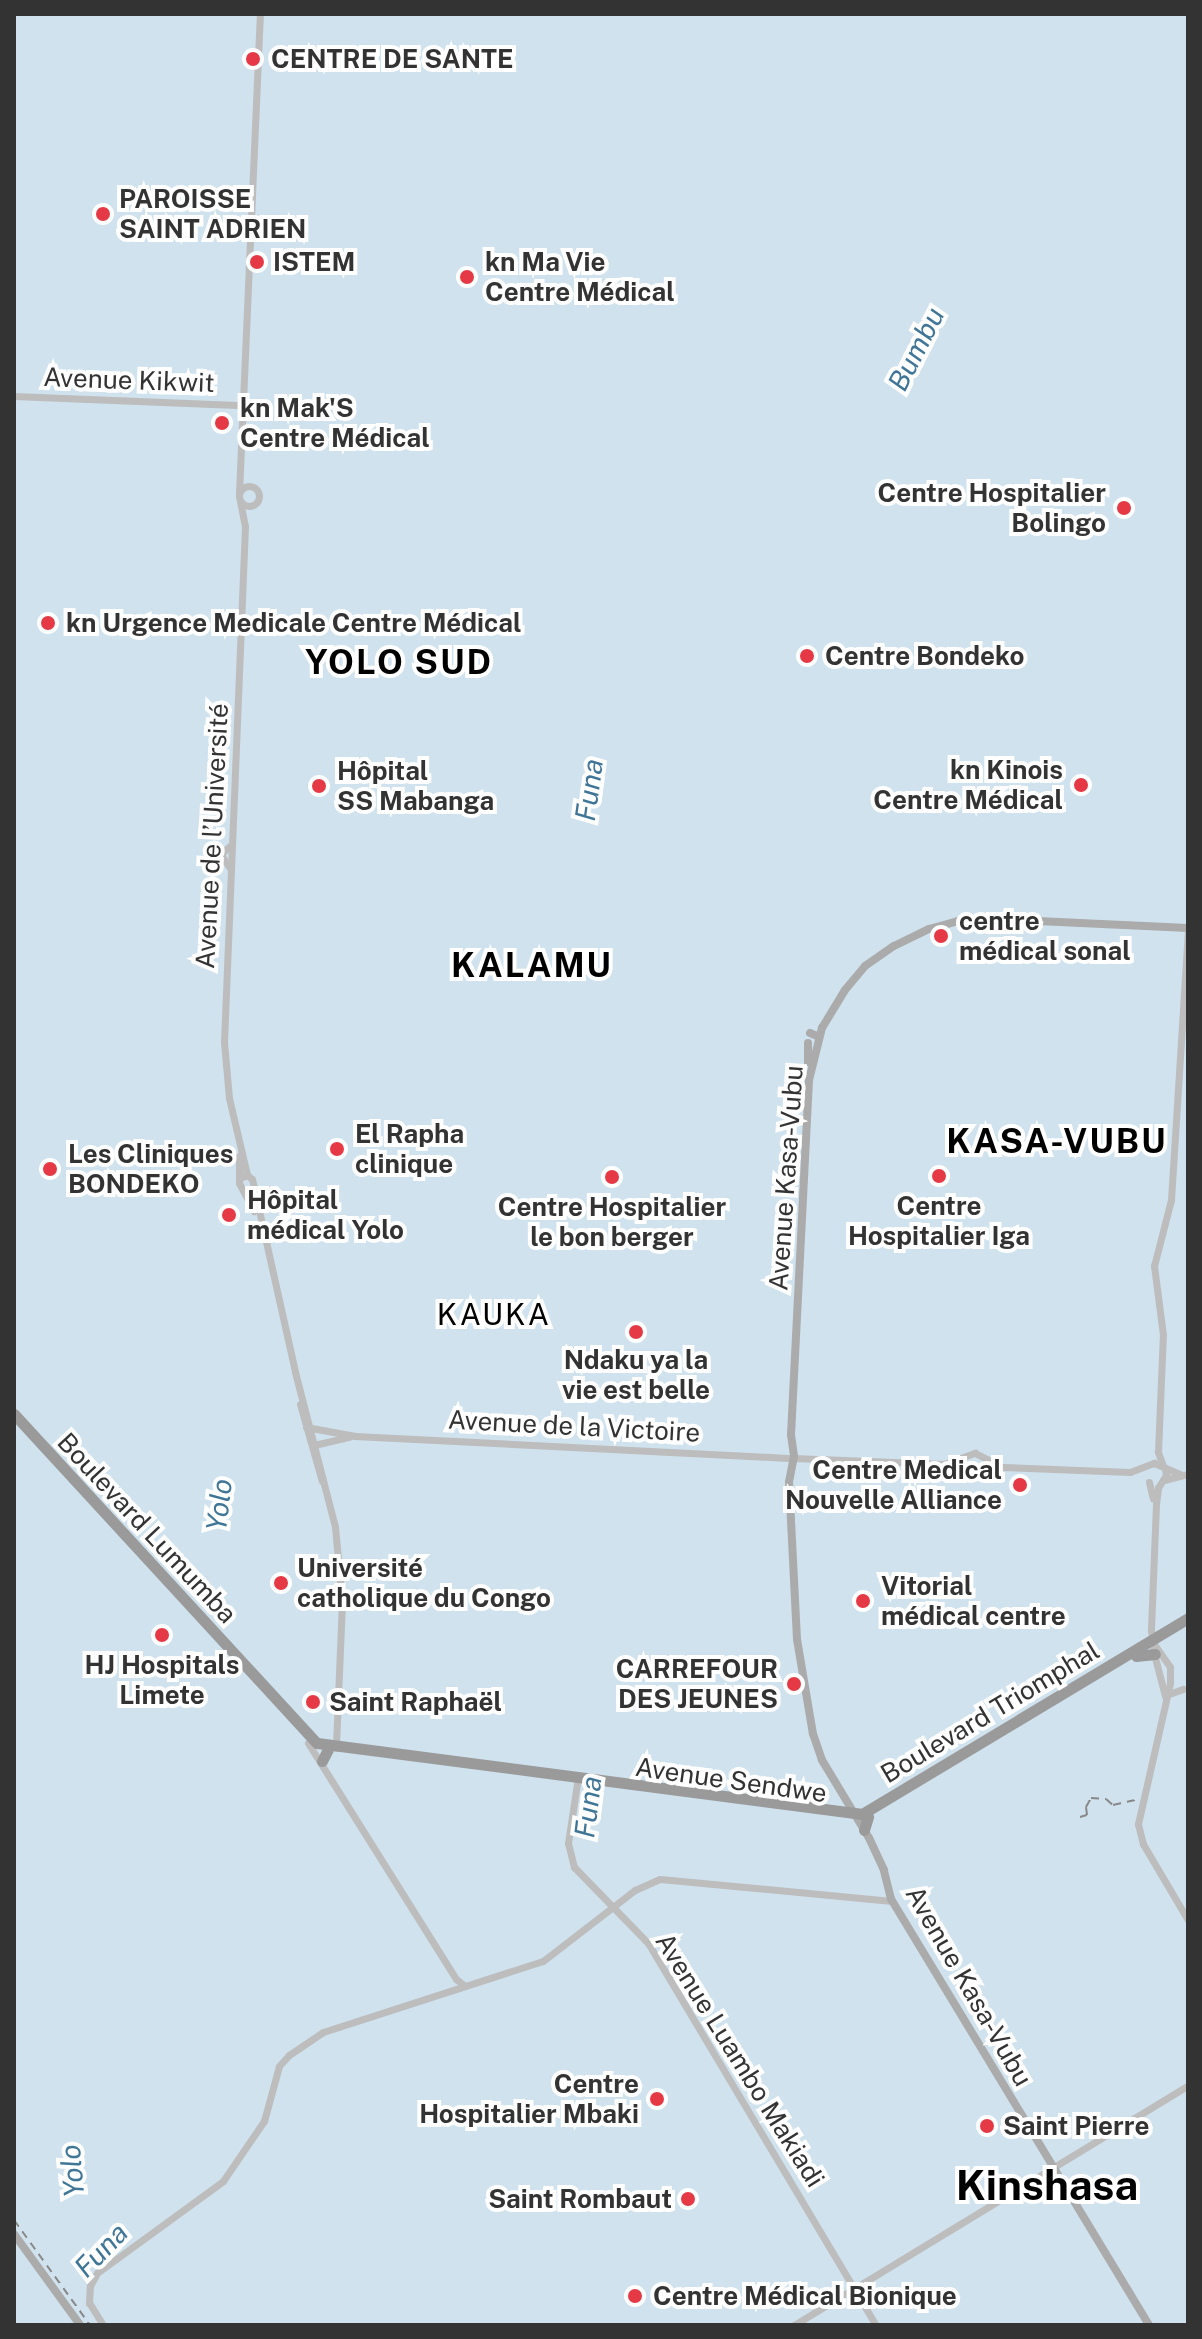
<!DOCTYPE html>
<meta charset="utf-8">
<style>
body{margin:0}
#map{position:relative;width:1202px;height:2339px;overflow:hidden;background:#fff;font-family:"Public Sans",sans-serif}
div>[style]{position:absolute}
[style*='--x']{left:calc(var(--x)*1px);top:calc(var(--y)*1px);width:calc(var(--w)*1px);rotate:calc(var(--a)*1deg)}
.water>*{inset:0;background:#cfe2ee;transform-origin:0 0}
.secondary>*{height:7px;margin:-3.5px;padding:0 3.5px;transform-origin:3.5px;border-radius:3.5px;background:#bdbdbd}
.secondary>.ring{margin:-3.5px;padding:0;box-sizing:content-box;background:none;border:7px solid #bdbdbd;border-radius:50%}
.primary>*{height:8px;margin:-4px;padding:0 4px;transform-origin:4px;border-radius:4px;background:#ababab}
.highway>*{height:11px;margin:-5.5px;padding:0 5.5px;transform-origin:5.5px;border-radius:5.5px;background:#9a9a9a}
.rail>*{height:2px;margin-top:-1px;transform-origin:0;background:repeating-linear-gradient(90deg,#888 0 8px,transparent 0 14px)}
.dots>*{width:22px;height:22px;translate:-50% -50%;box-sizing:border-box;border:4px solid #fff;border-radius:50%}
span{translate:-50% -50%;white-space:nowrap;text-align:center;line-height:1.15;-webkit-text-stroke:8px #fff;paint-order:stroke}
.poi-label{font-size:26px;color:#333;font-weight:700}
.left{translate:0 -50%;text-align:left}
.right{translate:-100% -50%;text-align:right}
.street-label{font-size:26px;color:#333}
.water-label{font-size:28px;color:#3f7597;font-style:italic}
.quarter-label{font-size:30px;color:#000;letter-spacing:2px}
.district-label{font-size:34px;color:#000;font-weight:700;letter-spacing:2px}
.town-label{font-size:42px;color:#000;font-weight:700}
.frame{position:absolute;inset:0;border:16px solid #333;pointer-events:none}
</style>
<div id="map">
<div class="water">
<i style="left:14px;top:14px;width:1174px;height:2311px"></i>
</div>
<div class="secondary">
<i style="--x:14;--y:396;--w:229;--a:2.3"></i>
<i class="ring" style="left:239px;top:486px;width:13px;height:13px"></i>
<i style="--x:239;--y:493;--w:479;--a:-87.5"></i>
<i style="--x:240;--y:501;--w:25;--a:79"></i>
<i style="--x:245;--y:526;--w:516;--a:92.33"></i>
<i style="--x:224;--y:1042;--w:56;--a:84.9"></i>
<i style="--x:229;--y:1098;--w:79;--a:76.8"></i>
<i style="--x:229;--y:867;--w:15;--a:-122"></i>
<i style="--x:221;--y:854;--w:12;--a:-42"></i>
<i style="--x:239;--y:1156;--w:27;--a:90"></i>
<i style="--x:239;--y:1183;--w:32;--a:62"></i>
<i style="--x:240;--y:1178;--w:8;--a:-23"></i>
<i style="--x:247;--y:1175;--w:6;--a:39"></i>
<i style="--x:252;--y:1179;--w:198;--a:77.4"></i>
<i style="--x:295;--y:1372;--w:160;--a:75.5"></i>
<i style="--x:335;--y:1527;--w:75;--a:84.7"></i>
<i style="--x:342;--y:1602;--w:146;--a:92.4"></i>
<i style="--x:300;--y:1404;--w:80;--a:74.1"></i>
<i style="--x:306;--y:1427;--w:50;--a:10.4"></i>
<i style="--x:355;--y:1436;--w:433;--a:2.9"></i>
<i style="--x:314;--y:1445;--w:36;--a:-13"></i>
<i style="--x:793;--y:1458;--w:151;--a:2.3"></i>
<i style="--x:944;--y:1464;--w:33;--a:-20"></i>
<i style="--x:975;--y:1453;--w:28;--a:27"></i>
<i style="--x:944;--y:1464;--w:32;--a:28"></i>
<i style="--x:972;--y:1479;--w:32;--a:-22"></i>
<i style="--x:1002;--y:1467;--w:128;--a:2.2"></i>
<i style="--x:1130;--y:1472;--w:26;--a:-21"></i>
<i style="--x:1154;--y:1463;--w:28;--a:23"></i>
<i style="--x:1163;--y:1466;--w:15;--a:-110"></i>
<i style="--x:1158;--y:1452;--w:117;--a:-87.6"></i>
<i style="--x:1163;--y:1335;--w:70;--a:-97.4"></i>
<i style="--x:1154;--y:1266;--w:68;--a:-75.6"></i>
<i style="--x:1171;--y:1200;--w:271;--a:-86.4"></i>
<i style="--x:1165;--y:1468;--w:7;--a:82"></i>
<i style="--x:1166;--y:1475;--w:15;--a:122"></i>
<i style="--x:1158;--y:1488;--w:16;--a:97"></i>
<i style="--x:1156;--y:1504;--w:127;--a:92.3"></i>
<i style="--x:1151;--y:1631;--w:13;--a:77"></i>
<i style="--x:1154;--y:1644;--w:28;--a:55"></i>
<i style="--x:1170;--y:1667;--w:16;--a:90"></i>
<i style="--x:1170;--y:1683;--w:145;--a:102.8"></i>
<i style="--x:1138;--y:1824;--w:21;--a:76"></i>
<i style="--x:1143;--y:1844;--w:88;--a:59.4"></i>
<i style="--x:1164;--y:1480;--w:25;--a:-14"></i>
<i style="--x:1149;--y:1482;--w:17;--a:77"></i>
<i style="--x:1153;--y:1650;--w:48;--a:75.4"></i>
<i style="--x:1169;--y:1694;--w:15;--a:-20"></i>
<i style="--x:308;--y:1743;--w:279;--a:57.9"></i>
<i style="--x:456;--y:1979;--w:11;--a:38"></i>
<i style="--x:578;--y:1777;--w:67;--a:98.6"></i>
<i style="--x:568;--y:1843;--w:25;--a:76"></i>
<i style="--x:574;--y:1867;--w:106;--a:45.8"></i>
<i style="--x:648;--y:1943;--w:445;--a:59.2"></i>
<i style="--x:103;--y:2325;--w:26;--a:-122"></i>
<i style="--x:89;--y:2303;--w:17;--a:-87"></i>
<i style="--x:90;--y:2286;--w:15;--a:-62"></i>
<i style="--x:97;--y:2273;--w:156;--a:-36.1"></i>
<i style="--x:223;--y:2181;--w:73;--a:-55.7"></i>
<i style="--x:264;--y:2121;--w:57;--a:-74.7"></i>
<i style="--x:279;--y:2066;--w:15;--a:-48"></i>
<i style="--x:289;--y:2055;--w:41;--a:-34.1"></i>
<i style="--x:323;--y:2032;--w:231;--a:-17.9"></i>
<i style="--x:543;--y:1961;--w:116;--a:-37.7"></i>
<i style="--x:635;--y:1890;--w:27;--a:-24"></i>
<i style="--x:660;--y:1879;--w:233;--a:5.4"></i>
<i style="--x:794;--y:2325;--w:461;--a:-31.3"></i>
</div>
<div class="primary">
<i style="--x:810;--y:1033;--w:8;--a:23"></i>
<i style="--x:808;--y:1043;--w:19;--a:90"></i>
<i style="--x:14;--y:2234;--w:112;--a:54"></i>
<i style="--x:1149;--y:2325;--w:498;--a:-121.2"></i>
<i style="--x:891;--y:1899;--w:30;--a:-104"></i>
<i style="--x:884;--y:1870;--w:35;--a:-115"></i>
<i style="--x:869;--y:1838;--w:91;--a:-121.1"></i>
<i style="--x:822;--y:1760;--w:28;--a:-109"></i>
<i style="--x:813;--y:1734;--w:96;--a:-99.6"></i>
<i style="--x:797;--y:1639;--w:157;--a:-92.9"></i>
<i style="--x:789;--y:1482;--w:26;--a:-79"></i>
<i style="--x:794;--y:1456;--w:21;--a:-98"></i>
<i style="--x:791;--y:1435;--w:355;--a:-87.1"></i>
<i style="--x:809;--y:1080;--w:54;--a:-76"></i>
<i style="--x:822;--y:1028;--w:44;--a:-58.8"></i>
<i style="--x:845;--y:990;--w:31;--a:-50"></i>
<i style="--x:865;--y:966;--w:35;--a:-35"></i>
<i style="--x:894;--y:946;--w:39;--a:-26"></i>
<i style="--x:929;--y:929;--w:30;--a:-15"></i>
<i style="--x:958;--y:921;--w:39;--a:-3"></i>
<i style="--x:997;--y:919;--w:191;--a:2.7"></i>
</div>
<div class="highway">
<i style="--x:14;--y:1414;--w:447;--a:47.4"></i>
<i style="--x:317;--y:1743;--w:550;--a:7.42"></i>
<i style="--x:862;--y:1814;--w:380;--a:-31"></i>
<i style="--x:1136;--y:1656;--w:19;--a:-6"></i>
<i style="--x:322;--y:1761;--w:13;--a:-63"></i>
<i style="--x:864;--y:1830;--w:14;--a:-73"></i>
</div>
<div class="rail">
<i style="--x:1080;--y:1817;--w:7;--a:-16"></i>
<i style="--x:1087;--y:1815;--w:8;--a:-97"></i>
<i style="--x:1086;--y:1807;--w:10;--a:-61"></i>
<i style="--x:1091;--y:1798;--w:15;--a:4"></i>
<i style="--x:1106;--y:1799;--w:9;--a:41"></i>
<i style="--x:1113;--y:1805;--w:26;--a:-13"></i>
<i style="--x:14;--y:2220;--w:130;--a:54.1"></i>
</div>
<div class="dots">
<i style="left:253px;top:59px;background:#e63946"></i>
<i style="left:103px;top:214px;background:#e63946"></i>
<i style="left:257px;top:262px;background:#e63946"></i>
<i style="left:467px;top:277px;background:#e63946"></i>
<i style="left:222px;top:423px;background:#e63946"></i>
<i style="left:1124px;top:508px;background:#e63946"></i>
<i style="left:48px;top:623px;background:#e63946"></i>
<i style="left:807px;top:656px;background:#e63946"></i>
<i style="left:1081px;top:785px;background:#e63946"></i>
<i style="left:319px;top:786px;background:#e63946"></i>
<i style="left:941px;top:936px;background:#e63946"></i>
<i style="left:337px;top:1149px;background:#e63946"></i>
<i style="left:50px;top:1169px;background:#e63946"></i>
<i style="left:939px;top:1176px;background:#e63946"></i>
<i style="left:612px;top:1177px;background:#e63946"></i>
<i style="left:229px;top:1215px;background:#e63946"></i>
<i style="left:636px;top:1332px;background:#e63946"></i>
<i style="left:1020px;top:1485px;background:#e63946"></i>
<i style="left:281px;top:1583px;background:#e63946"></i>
<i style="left:863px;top:1601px;background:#e63946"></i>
<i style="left:162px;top:1635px;background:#e63946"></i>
<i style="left:794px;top:1684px;background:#e63946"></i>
<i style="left:313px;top:1702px;background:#e63946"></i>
<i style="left:657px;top:2099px;background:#e63946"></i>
<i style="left:987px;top:2126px;background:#e63946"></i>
<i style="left:688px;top:2199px;background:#e63946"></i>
<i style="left:635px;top:2296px;background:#e63946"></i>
</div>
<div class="poi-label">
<span class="left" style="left:271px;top:59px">CENTRE DE SANTE</span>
<span class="left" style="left:119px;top:214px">PAROISSE<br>SAINT ADRIEN</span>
<span class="left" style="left:273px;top:262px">ISTEM</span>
<span class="left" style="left:485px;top:277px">kn Ma Vie<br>Centre Médical</span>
<span class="left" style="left:240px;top:423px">kn Mak'S<br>Centre Médical</span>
<span class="right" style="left:1106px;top:508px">Centre Hospitalier<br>Bolingo</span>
<span class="left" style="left:66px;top:623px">kn Urgence Medicale Centre Médical</span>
<span class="left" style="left:825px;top:656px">Centre Bondeko</span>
<span class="right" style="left:1063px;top:785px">kn Kinois<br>Centre Médical</span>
<span class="left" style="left:337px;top:786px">Hôpital<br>SS Mabanga</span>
<span class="left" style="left:959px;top:936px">centre<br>médical sonal</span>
<span class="left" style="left:355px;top:1149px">El Rapha<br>clinique</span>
<span class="left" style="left:68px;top:1169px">Les Cliniques<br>BONDEKO</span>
<span class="left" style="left:247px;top:1215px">Hôpital<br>médical Yolo</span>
<span style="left:939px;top:1221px">Centre<br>Hospitalier Iga</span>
<span style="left:612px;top:1222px">Centre Hospitalier<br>le bon berger</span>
<span style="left:636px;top:1375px">Ndaku ya la<br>vie est belle</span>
<span class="right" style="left:1002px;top:1485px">Centre Medical<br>Nouvelle Alliance</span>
<span class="left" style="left:297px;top:1583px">Université<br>catholique du Congo</span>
<span class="left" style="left:881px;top:1601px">Vitorial<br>médical centre</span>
<span style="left:162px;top:1680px">HJ Hospitals<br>Limete</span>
<span class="right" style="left:778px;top:1684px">CARREFOUR<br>DES JEUNES</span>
<span class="left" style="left:329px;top:1702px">Saint Raphaël</span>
<span class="right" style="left:639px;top:2099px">Centre<br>Hospitalier Mbaki</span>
<span class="left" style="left:1003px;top:2126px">Saint Pierre</span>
<span class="right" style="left:672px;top:2199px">Saint Rombaut</span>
<span class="left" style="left:653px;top:2296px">Centre Médical Bionique</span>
</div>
<div class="street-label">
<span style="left:129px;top:380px;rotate:2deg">Avenue Kikwit</span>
<span style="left:212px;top:836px;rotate:-87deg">Avenue de l’Université</span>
<span style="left:786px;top:1178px;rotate:-86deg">Avenue Kasa-Vubu</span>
<span style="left:574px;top:1426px;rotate:3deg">Avenue de la Victoire</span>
<span style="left:147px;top:1528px;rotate:47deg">Boulevard Lumumba</span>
<span style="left:990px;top:1712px;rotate:-31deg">Boulevard Triomphal</span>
<span style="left:731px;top:1780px;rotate:8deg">Avenue Sendwe</span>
<span style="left:969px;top:1986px;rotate:60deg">Avenue Kasa-Vubu</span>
<span style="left:740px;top:2060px;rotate:58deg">Avenue Luambo Makiadi</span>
</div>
<div class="water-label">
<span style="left:916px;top:349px;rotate:-63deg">Bumbu</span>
<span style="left:589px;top:790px;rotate:-82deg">Funa</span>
<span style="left:219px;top:1505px;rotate:-83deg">Yolo</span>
<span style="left:588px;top:1807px;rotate:-83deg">Funa</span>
<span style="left:72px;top:2171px;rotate:-95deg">Yolo</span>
<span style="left:101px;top:2250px;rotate:-46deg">Funa</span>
</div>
<div class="quarter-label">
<span style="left:494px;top:1314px">KAUKA</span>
</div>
<div class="district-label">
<span style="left:399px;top:663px">YOLO SUD</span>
<span style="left:532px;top:966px">KALAMU</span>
<span style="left:1057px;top:1142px">KASA-VUBU</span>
</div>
<div class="town-label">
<span style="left:1047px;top:2185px">Kinshasa</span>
</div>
<div class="frame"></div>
</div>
